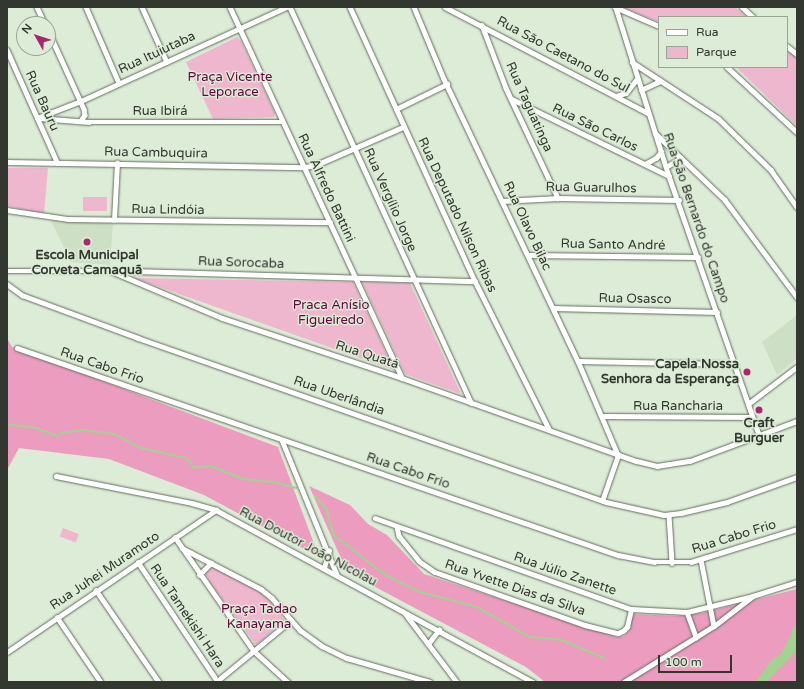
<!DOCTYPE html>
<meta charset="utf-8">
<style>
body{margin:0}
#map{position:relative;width:804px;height:689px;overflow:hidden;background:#ddecd7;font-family:"Varela Round",sans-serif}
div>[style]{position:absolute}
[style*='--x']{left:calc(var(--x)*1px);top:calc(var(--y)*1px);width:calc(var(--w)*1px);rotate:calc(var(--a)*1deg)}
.built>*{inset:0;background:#cde0c6}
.green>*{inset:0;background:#eeb7ce;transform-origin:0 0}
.forest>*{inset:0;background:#ec9cbe}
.water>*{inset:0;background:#a2d390}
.stream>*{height:1.5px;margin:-0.75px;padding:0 0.75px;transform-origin:0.75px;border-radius:0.75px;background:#a2d390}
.river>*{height:9px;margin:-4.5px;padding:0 4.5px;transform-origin:4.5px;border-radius:4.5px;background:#a2d390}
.roads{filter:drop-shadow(0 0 1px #606d5b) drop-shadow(0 0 1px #606d5b)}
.street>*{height:4.5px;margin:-2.25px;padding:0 2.25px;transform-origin:2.25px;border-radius:2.25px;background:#fff}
.dots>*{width:11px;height:11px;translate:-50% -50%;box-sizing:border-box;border:2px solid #ddecd7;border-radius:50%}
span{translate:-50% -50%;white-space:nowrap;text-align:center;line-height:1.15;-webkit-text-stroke:3px #ddecd7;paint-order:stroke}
.street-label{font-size:13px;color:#323830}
.park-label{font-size:13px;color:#65043d}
.poi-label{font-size:13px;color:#323830;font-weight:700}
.right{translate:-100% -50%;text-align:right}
.frame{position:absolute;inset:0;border:8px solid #323830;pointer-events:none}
.legend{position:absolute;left:658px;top:16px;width:130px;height:52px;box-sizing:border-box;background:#ddecd7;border:1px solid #99a494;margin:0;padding:5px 7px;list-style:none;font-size:12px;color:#323830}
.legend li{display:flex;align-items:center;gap:8px;height:20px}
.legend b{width:20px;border:1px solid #99a494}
.north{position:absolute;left:16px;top:16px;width:40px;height:40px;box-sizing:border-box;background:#ddecd7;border:1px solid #99a494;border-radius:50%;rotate:309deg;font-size:11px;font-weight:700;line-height:16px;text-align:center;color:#323830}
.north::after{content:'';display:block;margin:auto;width:14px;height:18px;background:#ab266f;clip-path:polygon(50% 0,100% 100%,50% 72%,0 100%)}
.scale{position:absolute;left:658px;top:655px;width:74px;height:18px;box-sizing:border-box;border:2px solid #323830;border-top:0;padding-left:5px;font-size:12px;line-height:14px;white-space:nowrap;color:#323830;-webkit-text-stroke:3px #ddecd7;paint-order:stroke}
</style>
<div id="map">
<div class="built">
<i style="clip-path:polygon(51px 221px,113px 223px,110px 265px,71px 262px)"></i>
<i style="clip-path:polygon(797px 315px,797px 358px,777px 375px,762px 342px)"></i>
</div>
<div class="green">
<i style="clip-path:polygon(622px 7px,735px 7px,747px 17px,659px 17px,659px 22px)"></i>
<i style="clip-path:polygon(237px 37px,241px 41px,275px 113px,274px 117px,213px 119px,186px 62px)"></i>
<i style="clip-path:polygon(787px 49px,797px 57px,797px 126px,736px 67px,787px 67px)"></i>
<i style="clip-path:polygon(7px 168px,48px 168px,44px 214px,7px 206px)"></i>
<i style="left:83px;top:197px;width:24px;height:14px"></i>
<i style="clip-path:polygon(134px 278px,353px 282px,394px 370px)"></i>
<i style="clip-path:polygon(362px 282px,410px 283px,461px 394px,405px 374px)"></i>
<i style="left:63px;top:528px;width:17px;height:9px;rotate:21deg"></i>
<i style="clip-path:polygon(212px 567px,260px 592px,271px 601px,285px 621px,256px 645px,209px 581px,206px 573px)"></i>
</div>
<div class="forest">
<i style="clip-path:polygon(7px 338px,12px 347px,278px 447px,319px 557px,204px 495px,109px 459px,19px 448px,7px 470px)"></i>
<i style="clip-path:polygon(309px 486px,350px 505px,368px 524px,387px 535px,424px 574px,616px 637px,624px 636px,629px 631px,631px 614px,677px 616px,703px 613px,797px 589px,797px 682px,545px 682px,526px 667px,347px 572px)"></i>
</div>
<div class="water">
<i style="clip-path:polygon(797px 620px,797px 650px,766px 682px,760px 682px,785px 647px)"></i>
</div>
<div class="stream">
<i style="--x:7;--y:424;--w:29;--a:8"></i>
<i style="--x:36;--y:428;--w:23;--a:20"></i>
<i style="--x:58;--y:436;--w:5;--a:-37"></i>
<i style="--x:62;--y:433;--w:20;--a:-9"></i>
<i style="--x:82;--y:430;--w:32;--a:7"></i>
<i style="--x:114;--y:434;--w:30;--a:27"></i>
<i style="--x:141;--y:448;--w:46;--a:12.5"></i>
<i style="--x:186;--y:458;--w:13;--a:48"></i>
<i style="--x:195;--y:468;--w:16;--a:-7"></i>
<i style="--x:211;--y:466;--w:35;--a:22"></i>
<i style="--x:244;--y:479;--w:30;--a:6"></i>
<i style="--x:274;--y:482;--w:23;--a:15"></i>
<i style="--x:315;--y:496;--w:18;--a:47"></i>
<i style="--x:327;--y:509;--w:27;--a:75"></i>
<i style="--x:334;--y:535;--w:67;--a:37.7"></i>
<i style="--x:387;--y:576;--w:37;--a:26"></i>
<i style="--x:420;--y:592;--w:59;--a:14.7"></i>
<i style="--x:477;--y:607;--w:61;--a:29.5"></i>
<i style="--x:530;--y:637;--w:32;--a:5"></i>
<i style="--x:562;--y:640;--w:46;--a:23.2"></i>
<i style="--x:663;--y:681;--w:2;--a:27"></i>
</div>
<div class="river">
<i style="--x:760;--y:682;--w:26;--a:-53"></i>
</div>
<div class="roads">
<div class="street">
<i style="--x:37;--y:7;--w:19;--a:65"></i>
<i style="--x:86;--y:7;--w:83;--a:66.5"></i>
<i style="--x:142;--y:7;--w:60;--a:65.6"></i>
<i style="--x:230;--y:7;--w:409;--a:65.1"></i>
<i style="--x:290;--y:7;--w:435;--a:65.4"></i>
<i style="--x:350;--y:7;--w:301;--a:65.5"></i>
<i style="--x:475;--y:281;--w:165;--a:63.4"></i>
<i style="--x:414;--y:7;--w:78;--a:67.4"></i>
<i style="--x:444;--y:79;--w:312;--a:64.6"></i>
<i style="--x:578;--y:361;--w:102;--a:66.9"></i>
<i style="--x:445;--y:7;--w:229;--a:27.6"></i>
<i style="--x:615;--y:7;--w:48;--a:23.4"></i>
<i style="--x:742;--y:7;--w:15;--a:42"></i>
<i style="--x:616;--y:8;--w:176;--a:72.5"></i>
<i style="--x:669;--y:176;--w:274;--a:70.8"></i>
<i style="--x:482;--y:25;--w:67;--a:69.1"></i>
<i style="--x:506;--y:88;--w:122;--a:64.7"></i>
<i style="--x:48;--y:30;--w:87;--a:65.5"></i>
<i style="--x:84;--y:109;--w:6;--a:81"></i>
<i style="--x:85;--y:115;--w:7;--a:124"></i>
<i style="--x:787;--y:46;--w:13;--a:39"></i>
<i style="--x:7;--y:50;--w:123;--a:65.9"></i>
<i style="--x:632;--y:62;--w:104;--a:33.2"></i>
<i style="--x:719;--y:119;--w:73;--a:44.4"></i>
<i style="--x:771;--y:170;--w:45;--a:54.9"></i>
<i style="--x:727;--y:67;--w:96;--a:42.9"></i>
<i style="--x:641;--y:90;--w:21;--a:-25"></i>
<i style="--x:616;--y:96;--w:10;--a:-17"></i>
<i style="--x:626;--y:93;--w:18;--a:-52"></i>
<i style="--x:512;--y:99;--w:175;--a:26.1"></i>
<i style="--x:396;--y:109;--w:57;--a:-26.1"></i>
<i style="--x:37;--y:118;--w:47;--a:-21.1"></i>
<i style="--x:81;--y:101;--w:226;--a:-24.6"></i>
<i style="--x:39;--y:118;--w:50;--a:4.6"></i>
<i style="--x:89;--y:122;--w:194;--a:0"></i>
<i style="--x:655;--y:133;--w:97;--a:43.7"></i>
<i style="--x:725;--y:200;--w:121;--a:53.4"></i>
<i style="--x:7;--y:162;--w:298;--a:1"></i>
<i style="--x:305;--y:167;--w:11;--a:-10"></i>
<i style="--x:316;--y:165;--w:95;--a:-23.6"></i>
<i style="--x:645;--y:164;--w:13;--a:-29"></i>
<i style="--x:656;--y:158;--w:8;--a:-50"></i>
<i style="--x:666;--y:167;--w:17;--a:-31"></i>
<i style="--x:502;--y:201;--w:56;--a:-3.1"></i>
<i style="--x:558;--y:198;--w:121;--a:0.9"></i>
<i style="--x:7;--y:210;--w:62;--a:8.4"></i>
<i style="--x:68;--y:219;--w:262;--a:0.7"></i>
<i style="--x:114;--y:220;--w:57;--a:-87"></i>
<i style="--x:529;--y:255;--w:169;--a:0.7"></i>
<i style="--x:7;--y:271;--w:127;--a:0"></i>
<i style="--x:134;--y:271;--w:341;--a:1.7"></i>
<i style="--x:111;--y:271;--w:121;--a:22.9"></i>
<i style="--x:222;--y:318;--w:190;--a:18.4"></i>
<i style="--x:402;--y:378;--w:249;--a:19.5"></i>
<i style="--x:637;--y:461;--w:21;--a:14"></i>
<i style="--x:657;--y:466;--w:33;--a:-9"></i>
<i style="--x:690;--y:461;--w:114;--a:-20.5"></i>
<i style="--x:7;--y:284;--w:19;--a:36"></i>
<i style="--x:22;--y:295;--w:124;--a:20.3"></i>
<i style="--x:138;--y:338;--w:496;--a:19.3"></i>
<i style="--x:606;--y:502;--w:59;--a:12.6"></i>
<i style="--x:664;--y:515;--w:17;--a:-7"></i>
<i style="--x:681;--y:513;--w:47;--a:-13.4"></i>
<i style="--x:727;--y:502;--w:74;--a:-19.7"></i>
<i style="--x:553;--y:308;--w:164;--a:1.4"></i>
<i style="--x:17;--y:348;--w:636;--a:19.01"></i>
<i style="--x:618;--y:555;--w:37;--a:11"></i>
<i style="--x:654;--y:562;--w:37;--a:0"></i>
<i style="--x:691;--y:562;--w:111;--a:-17.3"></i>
<i style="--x:578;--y:361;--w:156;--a:1.1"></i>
<i style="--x:748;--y:404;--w:61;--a:-37.1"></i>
<i style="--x:603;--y:416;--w:149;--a:0.4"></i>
<i style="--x:282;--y:440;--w:146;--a:67.8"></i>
<i style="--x:56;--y:476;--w:139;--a:11.2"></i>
<i style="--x:192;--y:503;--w:25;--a:16"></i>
<i style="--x:216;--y:510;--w:361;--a:28.5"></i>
<i style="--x:602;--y:501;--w:49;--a:-70.8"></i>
<i style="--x:669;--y:515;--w:48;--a:86.4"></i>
<i style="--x:375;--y:518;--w:272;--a:19.6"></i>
<i style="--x:631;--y:609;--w:56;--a:3.1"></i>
<i style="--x:687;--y:612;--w:68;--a:-13.6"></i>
<i style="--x:397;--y:527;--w:9;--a:77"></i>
<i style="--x:399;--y:536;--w:32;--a:51"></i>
<i style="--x:419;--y:561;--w:19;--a:35"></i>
<i style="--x:435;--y:572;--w:159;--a:19.5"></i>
<i style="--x:585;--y:625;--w:34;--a:14"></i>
<i style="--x:618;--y:633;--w:5;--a:-22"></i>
<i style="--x:623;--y:631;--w:6;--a:-45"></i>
<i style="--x:627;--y:627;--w:18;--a:-77"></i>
<i style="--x:175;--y:537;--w:139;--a:55.3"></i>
<i style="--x:254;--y:651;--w:46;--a:42.4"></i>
<i style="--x:182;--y:548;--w:89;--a:27.4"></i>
<i style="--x:261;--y:589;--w:14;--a:39"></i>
<i style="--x:272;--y:598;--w:43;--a:48.8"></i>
<i style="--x:300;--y:630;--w:27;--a:36"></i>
<i style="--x:322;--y:646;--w:28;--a:26"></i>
<i style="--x:347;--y:658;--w:86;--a:16.1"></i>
<i style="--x:701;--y:560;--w:67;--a:78.9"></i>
<i style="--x:138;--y:562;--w:144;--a:56.3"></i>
<i style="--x:324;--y:568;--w:18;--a:-74"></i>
<i style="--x:199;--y:575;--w:17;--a:-45"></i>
<i style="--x:96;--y:590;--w:112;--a:55.6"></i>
<i style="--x:687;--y:612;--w:27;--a:70"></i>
<i style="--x:405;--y:613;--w:86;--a:53"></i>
<i style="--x:57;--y:617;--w:78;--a:55.9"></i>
<i style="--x:428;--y:644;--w:18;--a:-52"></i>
<i style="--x:7;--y:652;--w:253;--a:-34.2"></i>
<i style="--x:216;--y:682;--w:96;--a:-39.5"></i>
<i style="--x:624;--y:682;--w:106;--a:-31.9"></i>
<i style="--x:714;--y:626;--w:49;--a:-37.6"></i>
<i style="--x:753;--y:596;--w:46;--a:-17.7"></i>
</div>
</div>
<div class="dots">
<i style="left:87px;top:242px;background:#ab266f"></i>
<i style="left:747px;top:372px;background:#ab266f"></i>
<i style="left:759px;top:410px;background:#ab266f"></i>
</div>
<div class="street-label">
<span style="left:157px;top:53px;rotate:-25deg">Rua Ituiutaba</span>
<span style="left:563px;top:55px;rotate:28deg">Rua São Caetano do Sul</span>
<span style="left:42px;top:101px;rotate:66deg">Rua Bauru</span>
<span style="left:529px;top:107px;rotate:66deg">Rua Taguatinga</span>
<span style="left:160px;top:111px">Rua Ibirá</span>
<span style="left:595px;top:128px;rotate:26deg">Rua São Carlos</span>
<span style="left:156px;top:153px;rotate:1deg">Rua Cambuquira</span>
<span style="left:326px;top:188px;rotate:65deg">Rua Alfredo Battini</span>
<span style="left:591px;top:188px;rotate:1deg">Rua Guarulhos</span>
<span style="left:390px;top:200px;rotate:66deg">Rua Vergílio Jorge</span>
<span style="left:168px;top:210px;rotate:1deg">Rua Lindóia</span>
<span style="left:457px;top:215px;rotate:65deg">Rua Deputado Nilson Ribas</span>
<span style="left:696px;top:218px;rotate:71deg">Rua São Bernardo do Campo</span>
<span style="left:527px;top:226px;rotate:65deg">Rua Olavo Bilac</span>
<span style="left:613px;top:245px;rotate:1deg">Rua Santo André</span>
<span style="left:241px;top:263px;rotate:2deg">Rua Sorocaba</span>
<span style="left:635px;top:299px;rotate:1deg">Rua Osasco</span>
<span style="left:367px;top:355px;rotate:18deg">Rua Quatá</span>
<span style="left:102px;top:366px;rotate:19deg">Rua Cabo Frio</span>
<span style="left:339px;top:396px;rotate:19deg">Rua Uberlândia</span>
<span style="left:678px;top:406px">Rua Rancharia</span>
<span style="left:408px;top:471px;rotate:19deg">Rua Cabo Frio</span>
<span style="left:734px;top:537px;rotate:-17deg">Rua Cabo Frio</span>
<span style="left:308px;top:547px;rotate:28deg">Rua Doutor João Nicolau</span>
<span style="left:105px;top:571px;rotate:-34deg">Rua Juhei Muramoto</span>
<span style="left:565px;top:574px;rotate:19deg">Rua Júlio Zanette</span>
<span style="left:515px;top:588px;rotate:19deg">Rua Yvette Dias da Silva</span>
<span style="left:187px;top:616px;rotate:56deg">Rua Tamekishi Hara</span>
</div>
<div class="park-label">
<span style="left:230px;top:85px">Praça Vicente<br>Leporace</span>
<span style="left:331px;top:313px">Praca Anísio<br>Figueiredo</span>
<span style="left:259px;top:617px">Praça Tadao<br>Kanayama</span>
</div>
<div class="poi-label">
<span style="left:87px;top:263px">Escola Municipal<br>Corveta Camaquã</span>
<span class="right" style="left:739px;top:372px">Capela Nossa<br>Senhora da Esperança</span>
<span style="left:759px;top:431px">Craft<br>Burguer</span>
</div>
<div class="frame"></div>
<ul class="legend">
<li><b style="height:5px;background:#fff"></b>Rua</li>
<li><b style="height:11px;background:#eeb7ce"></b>Parque</li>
</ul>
<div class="north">N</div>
<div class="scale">100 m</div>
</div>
